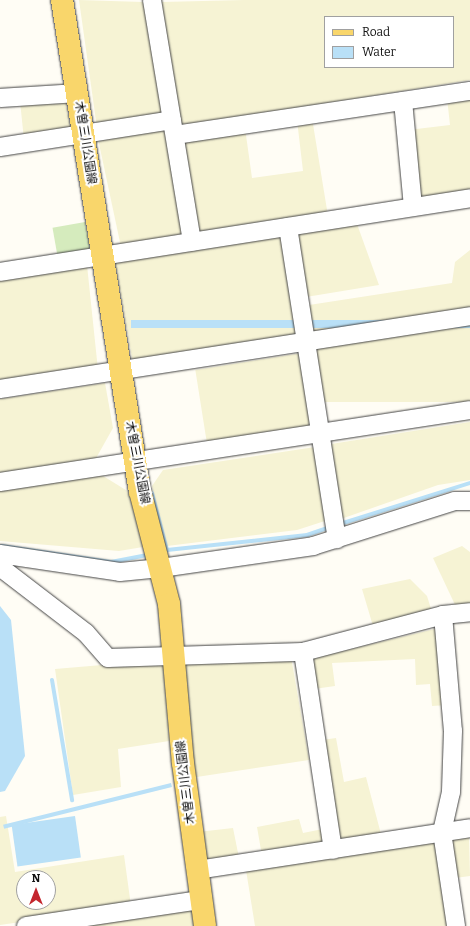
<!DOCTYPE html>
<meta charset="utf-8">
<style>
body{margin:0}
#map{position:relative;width:470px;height:926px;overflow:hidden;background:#fffdf5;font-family:Bitter,"Noto Sans JP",serif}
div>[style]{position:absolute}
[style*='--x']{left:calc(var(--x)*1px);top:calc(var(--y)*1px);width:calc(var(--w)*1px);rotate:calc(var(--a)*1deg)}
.farmland>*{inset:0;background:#f6f3d4;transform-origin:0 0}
.green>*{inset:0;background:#d5ebbd;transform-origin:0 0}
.water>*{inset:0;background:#b9e0f7;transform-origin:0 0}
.stream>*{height:4px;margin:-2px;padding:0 2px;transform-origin:2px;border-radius:2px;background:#b9e0f7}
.roads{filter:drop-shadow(0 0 1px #444) drop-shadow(0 0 1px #444)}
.minor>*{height:18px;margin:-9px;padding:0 9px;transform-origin:9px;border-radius:9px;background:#fff}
.major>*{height:22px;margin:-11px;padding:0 11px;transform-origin:11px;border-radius:11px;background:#f9d66b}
span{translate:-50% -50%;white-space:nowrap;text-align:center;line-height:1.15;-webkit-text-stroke:4px #fff;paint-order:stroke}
.street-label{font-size:12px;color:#111}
.legend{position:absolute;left:324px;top:16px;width:130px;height:52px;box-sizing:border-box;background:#fff;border:1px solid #a0a0a0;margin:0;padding:5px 7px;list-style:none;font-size:12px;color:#111}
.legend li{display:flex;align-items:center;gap:8px;height:20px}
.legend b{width:20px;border:1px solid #a0a0a0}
.north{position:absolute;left:16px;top:870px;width:40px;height:40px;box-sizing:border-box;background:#fff;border:1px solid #a0a0a0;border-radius:50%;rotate:0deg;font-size:11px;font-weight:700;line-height:16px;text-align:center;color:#111}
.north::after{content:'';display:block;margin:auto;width:14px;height:18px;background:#c4262e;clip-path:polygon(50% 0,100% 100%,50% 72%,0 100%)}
</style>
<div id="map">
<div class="farmland">
<i style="clip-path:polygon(79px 0,143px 2px,149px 7px,166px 114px,97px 128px)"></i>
<i style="clip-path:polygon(evenodd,244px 0,470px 0,470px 80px,180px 127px,158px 7px,162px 2px,244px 0,325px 17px,453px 17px,453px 67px,325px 67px,325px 17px)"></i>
<i style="clip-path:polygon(470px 94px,470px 193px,415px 202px,408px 130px,450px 125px,447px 98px)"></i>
<i style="clip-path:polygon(65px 98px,71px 133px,24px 140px,20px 101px)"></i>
<i style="clip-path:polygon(312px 118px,328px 216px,197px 234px,182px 139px,245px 128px,252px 178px,303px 171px,297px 120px)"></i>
<i style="left:164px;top:127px;width:110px;height:67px;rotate:78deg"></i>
<i style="clip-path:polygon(357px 224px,379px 285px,306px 297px,297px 233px)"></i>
<i style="clip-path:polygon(280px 234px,284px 238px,299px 339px,133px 364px,115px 260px)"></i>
<i style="clip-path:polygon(470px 250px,470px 312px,309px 337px,309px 305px,452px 283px,455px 262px)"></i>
<i style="clip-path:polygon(87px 265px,98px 370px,0 385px,0 279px)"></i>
<i style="left:470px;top:328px;width:74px;height:160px;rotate:90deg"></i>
<i style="left:302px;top:353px;width:74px;height:108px;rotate:81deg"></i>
<i style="clip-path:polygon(105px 383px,113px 428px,95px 460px,0 474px,0 399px)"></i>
<i style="clip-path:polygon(470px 422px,470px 480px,438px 485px,338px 520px,325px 445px)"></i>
<i style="clip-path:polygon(315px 447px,328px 520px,297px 530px,167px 546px,152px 486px,163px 470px)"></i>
<i style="clip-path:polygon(100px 474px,129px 492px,143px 547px,119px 551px,0 541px,0 489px)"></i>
<i style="clip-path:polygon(462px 546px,470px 552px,470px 608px,457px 609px,433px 558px)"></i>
<i style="clip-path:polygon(410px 579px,427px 596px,432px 612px,373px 626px,362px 589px)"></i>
<i style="clip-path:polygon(439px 628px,448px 705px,432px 706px,430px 684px,416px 685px,415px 659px,332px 663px,335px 686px,314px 689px,309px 659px)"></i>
<i style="clip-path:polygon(291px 657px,309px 760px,190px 778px,179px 666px,186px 659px)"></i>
<i style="clip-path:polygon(161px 660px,164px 663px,169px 741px,118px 749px,121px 787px,73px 795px,55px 669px)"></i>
<i style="clip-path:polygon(336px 738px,344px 782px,366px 777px,382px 838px,340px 845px,322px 740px)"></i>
<i style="clip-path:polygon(evenodd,6px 816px,15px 872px,124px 855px,131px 906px,0 925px,0 817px,6px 816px,24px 878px,48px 878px,48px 902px,24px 902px,24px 878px)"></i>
<i style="clip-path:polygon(299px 819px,303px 833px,323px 829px,327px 841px,262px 856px,257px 827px)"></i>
<i style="clip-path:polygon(233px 828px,239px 858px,207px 864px,198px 832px)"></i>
<i style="clip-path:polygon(469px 837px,470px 876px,455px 878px,452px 839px)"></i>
<i style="clip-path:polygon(435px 840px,452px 926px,255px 926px,246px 870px)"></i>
<i style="clip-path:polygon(193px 908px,196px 926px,44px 926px)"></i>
</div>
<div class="green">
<i style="left:85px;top:222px;width:29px;height:33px;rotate:80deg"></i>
</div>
<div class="water">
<i style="left:470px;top:320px;width:8px;height:339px;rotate:90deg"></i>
<i style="clip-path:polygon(0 606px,11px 620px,25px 756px,5px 791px,0 792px)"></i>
<i style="left:171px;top:783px;width:4px;height:173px;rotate:76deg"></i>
<i style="left:75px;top:816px;width:42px;height:64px;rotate:82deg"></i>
</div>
<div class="stream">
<i style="--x:152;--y:493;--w:59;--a:75.3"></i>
<i style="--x:167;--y:550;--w:141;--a:-6.1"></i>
<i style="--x:307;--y:535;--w:24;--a:-19"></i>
<i style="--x:340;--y:524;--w:136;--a:-17.5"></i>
<i style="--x:2;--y:546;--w:110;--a:8.4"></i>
<i style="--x:111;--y:562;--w:37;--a:-11"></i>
<i style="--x:52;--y:680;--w:122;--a:80.5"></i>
</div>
<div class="roads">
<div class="minor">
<i style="--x:152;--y:0;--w:245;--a:80.6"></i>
<i style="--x:0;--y:98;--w:77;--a:-3.7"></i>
<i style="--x:403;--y:101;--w:106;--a:84.6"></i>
<i style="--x:175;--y:135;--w:298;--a:-8.5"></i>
<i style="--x:0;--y:147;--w:174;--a:-8.9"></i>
<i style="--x:288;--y:227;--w:316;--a:81.1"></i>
<i style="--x:0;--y:272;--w:476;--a:-8.9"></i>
<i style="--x:0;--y:389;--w:476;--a:-8.8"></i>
<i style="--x:0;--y:482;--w:475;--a:-8.7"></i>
<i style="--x:0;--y:554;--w:121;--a:8.5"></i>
<i style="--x:120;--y:572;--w:41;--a:-5.6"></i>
<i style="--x:161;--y:568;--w:154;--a:-8.2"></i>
<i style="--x:313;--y:546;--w:149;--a:-17.6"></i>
<i style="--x:455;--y:501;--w:15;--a:0"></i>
<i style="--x:0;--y:567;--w:108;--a:37.5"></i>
<i style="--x:86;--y:633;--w:33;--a:49"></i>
<i style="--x:108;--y:658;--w:195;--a:-1.8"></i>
<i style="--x:303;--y:652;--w:145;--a:-14.8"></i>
<i style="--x:443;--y:615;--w:116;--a:85.1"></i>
<i style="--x:453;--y:731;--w:61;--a:91.9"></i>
<i style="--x:451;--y:792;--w:41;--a:102.7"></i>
<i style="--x:442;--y:832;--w:95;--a:81.5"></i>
<i style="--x:443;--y:615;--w:27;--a:-6"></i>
<i style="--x:303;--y:652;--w:200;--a:81.4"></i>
<i style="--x:197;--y:870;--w:276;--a:-8.7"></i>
<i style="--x:26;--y:926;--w:177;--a:-8.5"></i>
</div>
<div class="major">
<i style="--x:62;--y:0;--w:497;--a:81"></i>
<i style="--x:140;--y:491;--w:117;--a:75.6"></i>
<i style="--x:169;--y:604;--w:160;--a:85"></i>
<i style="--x:183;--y:763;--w:164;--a:82.3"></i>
</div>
</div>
<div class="street-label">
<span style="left:85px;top:143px;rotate:81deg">木曽三川公園線</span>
<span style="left:137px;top:463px;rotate:79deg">木曽三川公園線</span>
<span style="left:186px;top:782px;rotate:-97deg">木曽三川公園線</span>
</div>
<ul class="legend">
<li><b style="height:5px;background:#f9d66b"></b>Road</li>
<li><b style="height:11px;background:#b9e0f7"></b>Water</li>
</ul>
<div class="north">N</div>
</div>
